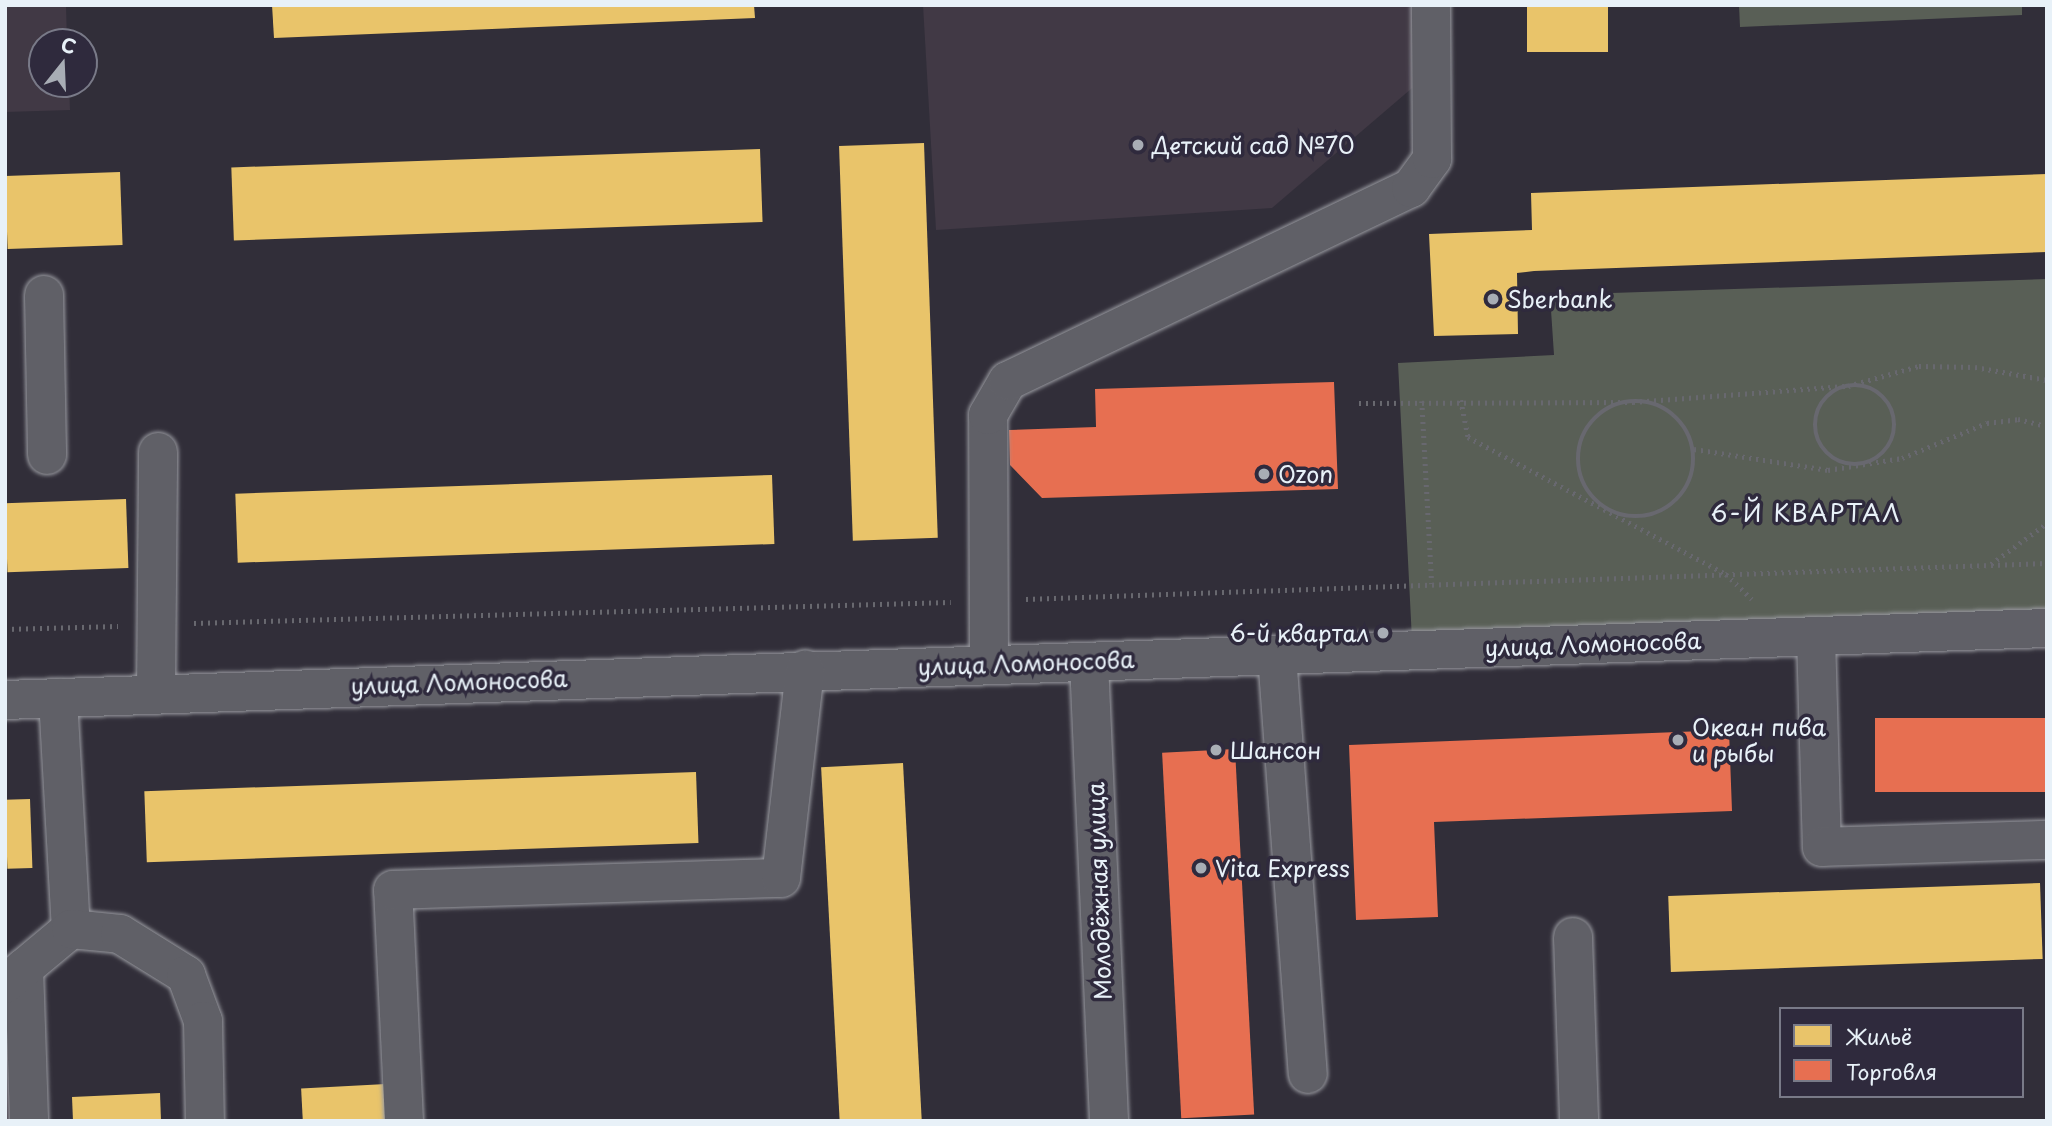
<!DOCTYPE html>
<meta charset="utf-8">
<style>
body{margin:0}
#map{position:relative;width:2052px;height:1126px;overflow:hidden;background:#312e39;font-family:"Playpen Sans",sans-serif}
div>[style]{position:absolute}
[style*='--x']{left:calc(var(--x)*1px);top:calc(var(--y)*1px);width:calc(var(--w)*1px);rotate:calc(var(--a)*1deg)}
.built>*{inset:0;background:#413945}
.green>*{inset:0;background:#595f56}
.homes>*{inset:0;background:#e9c46a;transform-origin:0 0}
.shops>*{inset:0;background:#e76f51;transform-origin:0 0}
.path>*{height:4.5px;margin-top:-2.25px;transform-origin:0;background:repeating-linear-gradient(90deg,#68686f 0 2px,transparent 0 7px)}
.path>.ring{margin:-2.25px;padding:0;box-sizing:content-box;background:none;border:4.5px solid #68686f;border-radius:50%}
.roads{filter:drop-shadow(0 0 2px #98999f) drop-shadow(0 0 2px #98999f)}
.minor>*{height:38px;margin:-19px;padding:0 19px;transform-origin:19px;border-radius:19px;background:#606067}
.dots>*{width:19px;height:19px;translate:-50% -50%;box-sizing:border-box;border:4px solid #2f2a3d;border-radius:50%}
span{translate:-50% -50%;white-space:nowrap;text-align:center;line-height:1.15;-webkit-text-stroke:7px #2f2a3d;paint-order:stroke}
.poi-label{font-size:23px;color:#e8f1f8}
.left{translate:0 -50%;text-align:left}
.right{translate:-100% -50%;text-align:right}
.street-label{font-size:23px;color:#e8f1f8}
.neighbourhood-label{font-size:24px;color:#e8f1f8;letter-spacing:2px}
.frame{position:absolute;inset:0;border:7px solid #e8f1f8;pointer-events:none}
.legend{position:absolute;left:1779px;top:1007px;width:245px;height:91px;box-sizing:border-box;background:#2f2a3d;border:2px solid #797a88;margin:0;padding:9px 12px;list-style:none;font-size:21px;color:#e8f1f8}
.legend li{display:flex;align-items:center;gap:14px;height:35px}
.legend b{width:35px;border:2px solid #797a88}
.north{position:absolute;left:28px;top:28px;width:70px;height:70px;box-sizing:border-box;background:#2f2a3d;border:2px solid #797a88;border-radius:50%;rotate:18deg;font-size:19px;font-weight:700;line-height:28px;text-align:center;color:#e8f1f8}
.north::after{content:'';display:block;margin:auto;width:24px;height:32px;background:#a8adb5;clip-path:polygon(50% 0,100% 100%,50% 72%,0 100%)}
</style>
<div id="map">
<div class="built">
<i style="clip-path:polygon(5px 5px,66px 5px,67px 42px,42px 42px,42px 84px,69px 84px,70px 110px,5px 112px)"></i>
<i style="clip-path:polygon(923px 5px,1415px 5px,1418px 83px,1272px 208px,936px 230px)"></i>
<i style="clip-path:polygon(5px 1022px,17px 1022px,21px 1121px,5px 1121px)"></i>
</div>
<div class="green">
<i style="clip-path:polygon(1739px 5px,2022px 5px,2022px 15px,1740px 27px)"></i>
<i style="clip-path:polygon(2047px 279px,2047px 618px,1412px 640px,1398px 363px,1554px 355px,1550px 295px)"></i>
</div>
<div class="homes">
<i style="clip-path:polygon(272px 5px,754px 5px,755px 18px,274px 38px)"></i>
<i style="left:1527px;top:5px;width:81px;height:47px"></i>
<i style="left:924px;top:143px;width:395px;height:85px;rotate:88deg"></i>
<i style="left:760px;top:149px;width:73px;height:529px;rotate:88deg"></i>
<i style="left:120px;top:172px;width:73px;height:115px;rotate:88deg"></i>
<i style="clip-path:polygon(2047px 174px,2047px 252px,1534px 271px,1517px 273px,1518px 334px,1434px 336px,1429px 234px,1532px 230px,1531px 193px)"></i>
<i style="left:772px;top:475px;width:69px;height:537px;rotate:88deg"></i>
<i style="left:126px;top:499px;width:69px;height:121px;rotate:88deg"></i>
<i style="left:903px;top:763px;width:358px;height:82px;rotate:87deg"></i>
<i style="left:696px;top:772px;width:71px;height:552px;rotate:88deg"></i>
<i style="left:30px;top:799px;width:69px;height:25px;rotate:88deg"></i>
<i style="left:2040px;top:883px;width:76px;height:372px;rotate:88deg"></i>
<i style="left:386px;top:1084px;width:37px;height:85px;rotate:87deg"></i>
<i style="clip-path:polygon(160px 1093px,161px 1121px,73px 1121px,72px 1097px)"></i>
</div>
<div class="shops">
<i style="clip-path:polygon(1334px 382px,1338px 489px,1042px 498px,1010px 465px,1009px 430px,1096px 427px,1095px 389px)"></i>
<i style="left:2047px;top:718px;width:74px;height:172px;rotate:90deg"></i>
<i style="clip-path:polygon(1729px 730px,1732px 811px,1434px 822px,1438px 917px,1356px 920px,1349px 745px)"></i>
<i style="left:1235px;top:749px;width:366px;height:73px;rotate:87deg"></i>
</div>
<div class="path">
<i class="ring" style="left:1815px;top:385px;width:75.5px;height:75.5px"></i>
<i style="--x:1461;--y:400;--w:38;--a:79"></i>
<i style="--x:1468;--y:437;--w:292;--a:28"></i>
<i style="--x:1726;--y:574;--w:36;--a:44"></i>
<i style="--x:1422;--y:401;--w:183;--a:86.9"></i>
<i class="ring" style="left:1578px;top:401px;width:111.5px;height:111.5px"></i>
<i style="--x:1359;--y:403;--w:274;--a:-0.2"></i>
<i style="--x:1633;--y:402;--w:216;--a:-4.3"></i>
<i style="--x:1848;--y:386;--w:74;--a:-15.7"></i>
<i style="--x:1919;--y:366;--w:56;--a:1"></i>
<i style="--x:1975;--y:367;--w:73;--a:10.2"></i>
<i style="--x:1694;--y:449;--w:136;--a:8.9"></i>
<i style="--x:1828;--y:470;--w:75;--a:-9.2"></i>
<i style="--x:1902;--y:458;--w:92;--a:-22.4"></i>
<i style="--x:1987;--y:423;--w:31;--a:-7"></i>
<i style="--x:2018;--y:419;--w:30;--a:14"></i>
<i style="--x:1991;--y:564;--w:69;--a:-36.2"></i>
<i style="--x:1026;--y:599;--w:1022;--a:-2.02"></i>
<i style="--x:194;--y:623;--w:757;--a:-1.59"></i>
<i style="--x:5;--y:629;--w:113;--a:-1.5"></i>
</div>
<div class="roads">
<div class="minor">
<i style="--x:44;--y:295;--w:160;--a:88.9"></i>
<i style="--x:1816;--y:636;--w:211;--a:88.4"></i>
<i style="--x:1822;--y:847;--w:225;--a:-1.8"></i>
<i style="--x:1277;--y:655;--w:420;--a:85.8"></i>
<i style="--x:1089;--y:662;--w:459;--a:87.5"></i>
<i style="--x:989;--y:665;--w:250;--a:-90.2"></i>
<i style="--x:988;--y:415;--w:39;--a:-60"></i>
<i style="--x:1008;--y:381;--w:447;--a:-25.6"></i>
<i style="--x:1411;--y:188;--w:36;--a:-54"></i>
<i style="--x:1432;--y:159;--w:154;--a:-90.4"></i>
<i style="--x:156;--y:693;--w:241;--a:-89.5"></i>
<i style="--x:58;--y:698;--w:231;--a:86.8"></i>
<i style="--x:5;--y:700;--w:2043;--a:-2.02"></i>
<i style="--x:1573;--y:937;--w:184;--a:88.1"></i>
<i style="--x:24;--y:968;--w:153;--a:88.1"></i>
<i style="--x:5;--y:984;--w:86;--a:-39.8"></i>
<i style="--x:71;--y:929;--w:49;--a:5.8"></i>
<i style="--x:120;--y:934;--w:78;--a:31.8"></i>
<i style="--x:186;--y:975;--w:49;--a:69.7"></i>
<i style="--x:203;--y:1021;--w:100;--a:88.9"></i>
<i style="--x:404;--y:1121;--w:231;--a:-92.7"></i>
<i style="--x:393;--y:890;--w:388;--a:-1.8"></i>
<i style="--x:781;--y:878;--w:210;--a:-83.4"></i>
</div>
</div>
<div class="dots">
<i style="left:1138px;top:145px;background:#a8adb5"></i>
<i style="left:1493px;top:299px;background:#a8adb5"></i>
<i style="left:1264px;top:474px;background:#a8adb5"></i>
<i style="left:1383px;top:633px;background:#a8adb5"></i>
<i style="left:1678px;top:740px;background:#a8adb5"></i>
<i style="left:1216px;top:750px;background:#a8adb5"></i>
<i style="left:1201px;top:868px;background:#a8adb5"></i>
</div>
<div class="poi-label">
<span class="left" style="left:1152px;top:145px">Детский сад №70</span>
<span class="left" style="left:1507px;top:299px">Sberbank</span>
<span class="left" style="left:1278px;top:474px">Ozon</span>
<span class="right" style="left:1369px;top:633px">6-й квартал</span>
<span class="left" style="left:1692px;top:740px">Океан пива<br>и рыбы</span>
<span class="left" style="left:1230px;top:750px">Шансон</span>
<span class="left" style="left:1215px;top:868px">Vita Express</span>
</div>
<div class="street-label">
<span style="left:1593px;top:644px;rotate:-2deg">улица Ломоносова</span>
<span style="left:1026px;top:663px;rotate:-2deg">улица Ломоносова</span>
<span style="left:459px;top:682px;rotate:-2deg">улица Ломоносова</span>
<span style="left:1099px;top:891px;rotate:-92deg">Молодёжная улица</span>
</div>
<div class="neighbourhood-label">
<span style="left:1806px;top:513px">6-Й КВАРТАЛ</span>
</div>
<div class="frame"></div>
<ul class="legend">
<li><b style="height:19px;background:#e9c46a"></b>Жильё</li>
<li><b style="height:19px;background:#e76f51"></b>Торговля</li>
</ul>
<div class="north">С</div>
</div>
